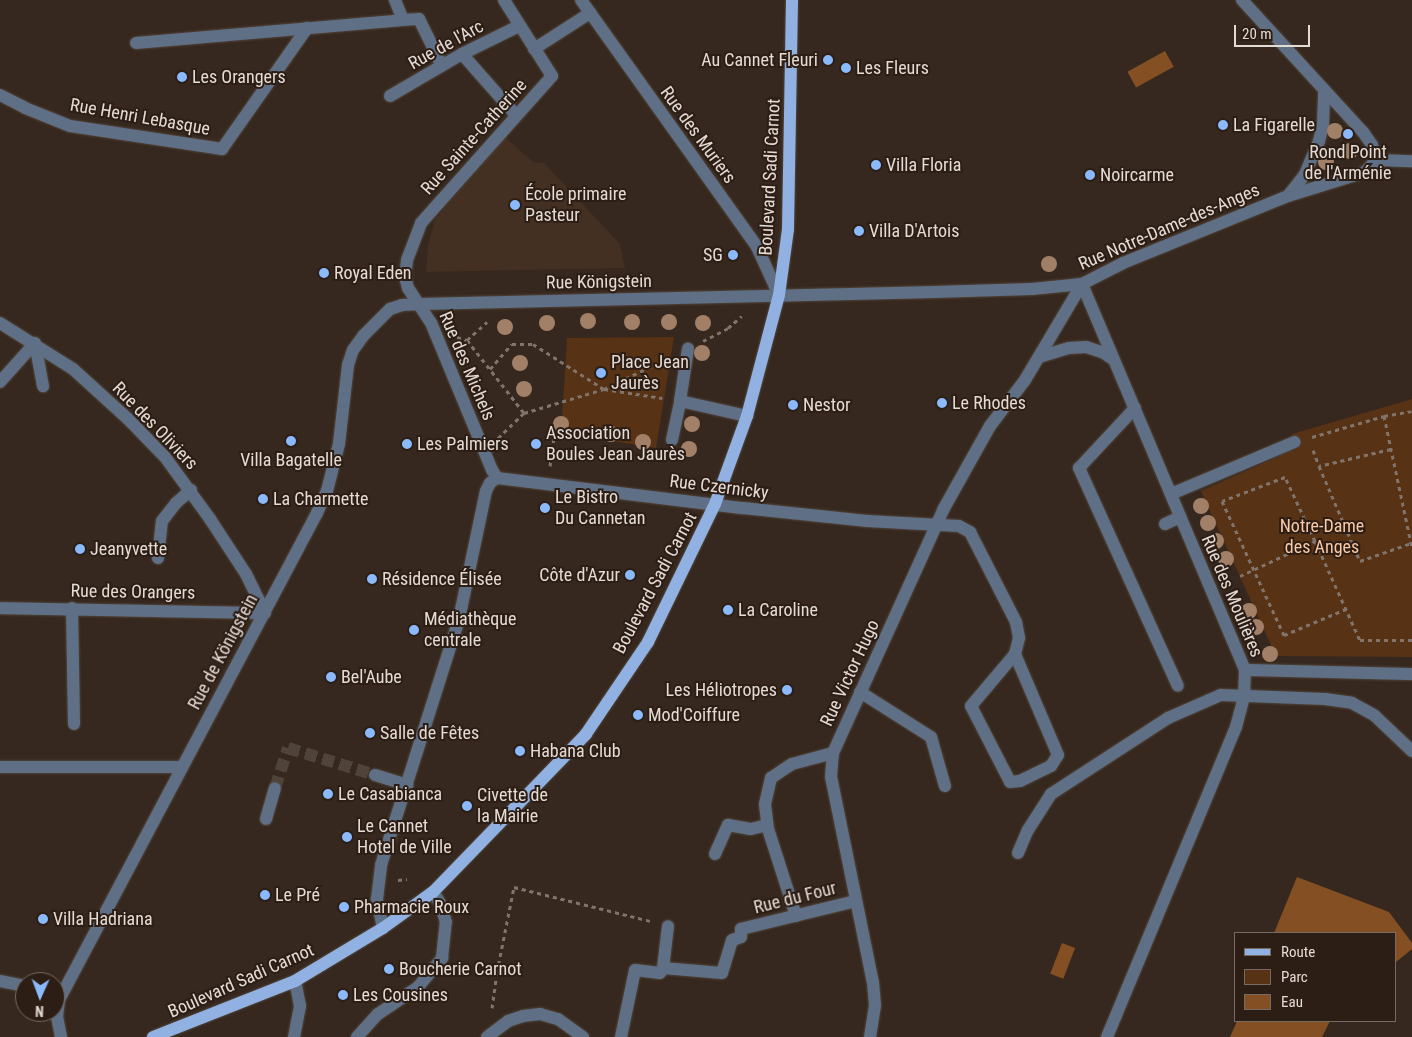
<!DOCTYPE html>
<meta charset="utf-8">
<style>
body{margin:0}
#map{position:relative;width:1412px;height:1037px;overflow:hidden;background:#36281e;font-family:"Roboto Condensed",sans-serif}
div>[style]{position:absolute}
[style*='--x']{left:calc(var(--x)*1px);top:calc(var(--y)*1px);width:calc(var(--w)*1px);rotate:calc(var(--a)*1deg)}
.built>*{inset:0;background:#443022}
.green>*{inset:0;background:#573215}
.water>*{inset:0;background:#854f24;transform-origin:0 0}
.minor-tunnel>*{height:12px;margin-top:-6px;transform-origin:0;background:repeating-linear-gradient(90deg,#504339 0 12px,transparent 0 18px)}
.path>*{height:3px;margin-top:-1.5px;transform-origin:0;background:repeating-linear-gradient(90deg,#80746c 0 4px,transparent 0 8px)}
.roads{filter:drop-shadow(0 0 1px #52453b) drop-shadow(0 0 1px #52453b)}
.minor>*{height:12px;margin:-6px;padding:0 6px;transform-origin:6px;border-radius:6px;background:#5e6f86}
.major>*{height:12px;margin:-6px;padding:0 6px;transform-origin:6px;border-radius:6px;background:#90b1e1}
.trees>*{width:16px;height:16px;margin:-8px;border-radius:50%;background:#a28068}
.dots>*{width:14px;height:14px;translate:-50% -50%;box-sizing:border-box;border:2px solid #2c1e15;border-radius:50%}
span{translate:-50% -50%;white-space:nowrap;text-align:center;line-height:1.15;-webkit-text-stroke:4px #2c1e15;paint-order:stroke}
.street-label{font-size:18px;color:#e5dbd5}
.poi-label{font-size:18px;color:#e5dbd5}
.right{translate:-100% -50%;text-align:right}
.left{translate:0 -50%;text-align:left}
.park-label{font-size:18px;color:#fac8a5}
.legend{position:absolute;left:1234px;top:932px;width:162px;height:90px;box-sizing:border-box;background:#2c1e15;border:1px solid #766a62;margin:0;padding:6px 9px;list-style:none;font-size:15px;color:#e5dbd5}
.legend li{display:flex;align-items:center;gap:10px;height:25px}
.legend b{width:25px;border:1px solid #766a62}
.north{position:absolute;left:15px;top:972px;width:50px;height:50px;box-sizing:border-box;background:#2c1e15;border:1px solid #766a62;border-radius:50%;rotate:182deg;font-size:14px;font-weight:700;line-height:20px;text-align:center;color:#e5dbd5}
.north::after{content:'';display:block;margin:auto;width:18px;height:22px;background:#8bbafc;clip-path:polygon(50% 0,100% 100%,50% 72%,0 100%)}
.scale{position:absolute;left:1234px;top:25px;width:76px;height:22px;box-sizing:border-box;border:2px solid #e5dbd5;border-top:0;padding-left:6px;font-size:15px;line-height:18px;white-space:nowrap;color:#e5dbd5;-webkit-text-stroke:4px #2c1e15;paint-order:stroke}
</style>
<div id="map">
<div class="built">
<i style="clip-path:polygon(505px 137px,533px 162px,544px 163px,620px 244px,625px 268px,426px 272px,428px 246px,435px 219px)"></i>
</div>
<div class="green">
<i style="clip-path:polygon(674px 337px,656px 448px,561px 433px,567px 338px)"></i>
<i style="clip-path:polygon(1412px 399px,1412px 657px,1276px 656px,1201px 491px,1297px 448px,1292px 434px)"></i>
</div>
<div class="water">
<i style="left:1165px;top:51px;width:18px;height:43px;rotate:61deg"></i>
<i style="clip-path:polygon(1297px 877px,1389px 912px,1412px 943px,1412px 949px,1396px 962px,1396px 933px,1274px 933px)"></i>
<i style="left:1062px;top:943px;width:14px;height:33px;rotate:21deg"></i>
<i style="clip-path:polygon(1237px 1021px,1330px 1021px,1322px 1037px,1230px 1037px)"></i>
</div>
<div class="minor-tunnel">
<i style="--x:275;--y:788;--w:42;--a:-72"></i>
<i style="--x:288;--y:748;--w:91;--a:17.2"></i>
</div>
<div class="path">
<i style="--x:457;--y:337;--w:10;--a:17"></i>
<i style="--x:467;--y:340;--w:93;--a:52"></i>
<i style="--x:467;--y:340;--w:27;--a:-42"></i>
<i style="--x:703;--y:341;--w:28;--a:-27"></i>
<i style="--x:728;--y:328;--w:18;--a:-41"></i>
<i style="--x:490;--y:369;--w:33;--a:-49"></i>
<i style="--x:512;--y:344;--w:21;--a:0"></i>
<i style="--x:533;--y:344;--w:84;--a:32.4"></i>
<i style="--x:604;--y:389;--w:71;--a:-25.8"></i>
<i style="--x:1384;--y:416;--w:135;--a:78"></i>
<i style="--x:1312;--y:437;--w:75;--a:-16.3"></i>
<i style="--x:1384;--y:416;--w:28;--a:-10"></i>
<i style="--x:498;--y:438;--w:36;--a:-44"></i>
<i style="--x:524;--y:413;--w:84;--a:-16.7"></i>
<i style="--x:604;--y:389;--w:59;--a:8.8"></i>
<i style="--x:1391;--y:449;--w:74;--a:166.7"></i>
<i style="--x:1319;--y:466;--w:103;--a:66.7"></i>
<i style="--x:1360;--y:561;--w:54;--a:-19.4"></i>
<i style="--x:1313;--y:450;--w:17;--a:69"></i>
<i style="--x:550;--y:466;--w:35;--a:-82"></i>
<i style="--x:1315;--y:541;--w:71;--a:-115.1"></i>
<i style="--x:1285;--y:477;--w:67;--a:159.1"></i>
<i style="--x:1222;--y:501;--w:148;--a:65.2"></i>
<i style="--x:1284;--y:635;--w:67;--a:-22.8"></i>
<i style="--x:1240;--y:576;--w:83;--a:-25"></i>
<i style="--x:1315;--y:541;--w:109;--a:65.6"></i>
<i style="--x:1360;--y:640;--w:52;--a:0"></i>
<i style="--x:398;--y:880;--w:9;--a:-6"></i>
<i style="--x:492;--y:1008;--w:36;--a:-82"></i>
<i style="--x:497;--y:972;--w:87;--a:-78.7"></i>
<i style="--x:514;--y:887;--w:140;--a:14"></i>
</div>
<div class="roads">
<div class="minor">
<i style="--x:581;--y:0;--w:303;--a:54.5"></i>
<i style="--x:757;--y:247;--w:53;--a:65.4"></i>
<i style="--x:1242;--y:0;--w:179;--a:47.5"></i>
<i style="--x:1363;--y:132;--w:16;--a:55"></i>
<i style="--x:1372;--y:145;--w:16;--a:75"></i>
<i style="--x:403;--y:20;--w:16;--a:-4"></i>
<i style="--x:419;--y:19;--w:52;--a:63.9"></i>
<i style="--x:136;--y:43;--w:268;--a:-4.9"></i>
<i style="--x:403;--y:20;--w:22;--a:-112"></i>
<i style="--x:534;--y:49;--w:67;--a:-32.7"></i>
<i style="--x:462;--y:54;--w:81;--a:48.5"></i>
<i style="--x:0;--y:95;--w:28;--a:27"></i>
<i style="--x:25;--y:108;--w:48;--a:21.8"></i>
<i style="--x:70;--y:126;--w:154;--a:8.6"></i>
<i style="--x:222;--y:149;--w:148;--a:-54.9"></i>
<i style="--x:390;--y:96;--w:83;--a:-30.3"></i>
<i style="--x:462;--y:54;--w:64;--a:-26.2"></i>
<i style="--x:1376;--y:160;--w:36;--a:2"></i>
<i style="--x:1288;--y:196;--w:28;--a:-52"></i>
<i style="--x:1305;--y:174;--w:36;--a:-67"></i>
<i style="--x:1319;--y:141;--w:16;--a:-76"></i>
<i style="--x:1323;--y:125;--w:35;--a:-88"></i>
<i style="--x:1082;--y:284;--w:419;--a:67.1"></i>
<i style="--x:1245;--y:670;--w:27;--a:92"></i>
<i style="--x:1244;--y:697;--w:31;--a:105"></i>
<i style="--x:1236;--y:727;--w:336;--a:112.6"></i>
<i style="--x:0;--y:323;--w:86;--a:32.2"></i>
<i style="--x:73;--y:369;--w:74;--a:42.3"></i>
<i style="--x:128;--y:419;--w:53;--a:45.8"></i>
<i style="--x:165;--y:457;--w:77;--a:54"></i>
<i style="--x:210;--y:519;--w:66;--a:56.8"></i>
<i style="--x:246;--y:574;--w:43;--a:64"></i>
<i style="--x:35;--y:343;--w:44;--a:79.5"></i>
<i style="--x:1039;--y:357;--w:31;--a:-17"></i>
<i style="--x:1069;--y:348;--w:17;--a:-3"></i>
<i style="--x:1086;--y:347;--w:19;--a:18"></i>
<i style="--x:1104;--y:353;--w:12;--a:35"></i>
<i style="--x:0;--y:382;--w:52;--a:-48.1"></i>
<i style="--x:680;--y:401;--w:53;--a:-81.3"></i>
<i style="--x:1135;--y:408;--w:82;--a:133"></i>
<i style="--x:1079;--y:468;--w:239;--a:65.6"></i>
<i style="--x:672;--y:440;--w:40;--a:-78"></i>
<i style="--x:680;--y:401;--w:69;--a:12.6"></i>
<i style="--x:497;--y:478;--w:248;--a:7"></i>
<i style="--x:743;--y:508;--w:125;--a:6"></i>
<i style="--x:867;--y:521;--w:92;--a:3.1"></i>
<i style="--x:959;--y:526;--w:13;--a:29"></i>
<i style="--x:970;--y:532;--w:101;--a:62.9"></i>
<i style="--x:1016;--y:622;--w:16;--a:79"></i>
<i style="--x:1019;--y:638;--w:16;--a:104"></i>
<i style="--x:1015;--y:654;--w:68;--a:130.2"></i>
<i style="--x:971;--y:706;--w:85;--a:62.8"></i>
<i style="--x:1010;--y:782;--w:10;--a:-6"></i>
<i style="--x:1020;--y:781;--w:34;--a:-26"></i>
<i style="--x:1051;--y:766;--w:13;--a:-58"></i>
<i style="--x:1058;--y:755;--w:110;--a:-113.1"></i>
<i style="--x:497;--y:478;--w:9;--a:-122"></i>
<i style="--x:492;--y:470;--w:159;--a:-112.5"></i>
<i style="--x:431;--y:323;--w:42;--a:-123.3"></i>
<i style="--x:408;--y:288;--w:11;--a:-105"></i>
<i style="--x:405;--y:277;--w:17;--a:-83"></i>
<i style="--x:407;--y:260;--w:40;--a:-69"></i>
<i style="--x:421;--y:223;--w:197;--a:-48.3"></i>
<i style="--x:552;--y:76;--w:90;--a:-122.3"></i>
<i style="--x:1171;--y:494;--w:134;--a:-22.8"></i>
<i style="--x:1165;--y:524;--w:17;--a:-25"></i>
<i style="--x:158;--y:558;--w:37;--a:-84"></i>
<i style="--x:162;--y:521;--w:23;--a:-52"></i>
<i style="--x:176;--y:503;--w:20;--a:-41"></i>
<i style="--x:0;--y:608;--w:265;--a:1.1"></i>
<i style="--x:72;--y:608;--w:116;--a:89"></i>
<i style="--x:1245;--y:670;--w:167;--a:1.4"></i>
<i style="--x:860;--y:692;--w:84;--a:32.4"></i>
<i style="--x:931;--y:737;--w:51;--a:74.1"></i>
<i style="--x:0;--y:767;--w:181;--a:0"></i>
<i style="--x:375;--y:775;--w:34;--a:17"></i>
<i style="--x:266;--y:819;--w:32;--a:-74"></i>
<i style="--x:1018;--y:853;--w:25;--a:-67"></i>
<i style="--x:1028;--y:830;--w:43;--a:-57.4"></i>
<i style="--x:1051;--y:794;--w:140;--a:-33"></i>
<i style="--x:1168;--y:718;--w:58;--a:-23.5"></i>
<i style="--x:1221;--y:695;--w:104;--a:2.2"></i>
<i style="--x:1325;--y:699;--w:27;--a:8"></i>
<i style="--x:1352;--y:703;--w:26;--a:29"></i>
<i style="--x:1375;--y:716;--w:51;--a:43.4"></i>
<i style="--x:715;--y:854;--w:32;--a:-66"></i>
<i style="--x:728;--y:825;--w:23;--a:10"></i>
<i style="--x:751;--y:829;--w:16;--a:-14"></i>
<i style="--x:796;--y:916;--w:91;--a:-107.8"></i>
<i style="--x:768;--y:829;--w:25;--a:-97"></i>
<i style="--x:765;--y:804;--w:27;--a:-77"></i>
<i style="--x:771;--y:778;--w:25;--a:-34"></i>
<i style="--x:792;--y:764;--w:42;--a:-15"></i>
<i style="--x:383;--y:928;--w:30;--a:-102"></i>
<i style="--x:377;--y:899;--w:34;--a:-83"></i>
<i style="--x:381;--y:865;--w:258;--a:-72.4"></i>
<i style="--x:459;--y:619;--w:131;--a:-78.1"></i>
<i style="--x:486;--y:491;--w:9;--a:-63"></i>
<i style="--x:490;--y:483;--w:9;--a:-36"></i>
<i style="--x:663;--y:968;--w:42;--a:-83.2"></i>
<i style="--x:0;--y:981;--w:25;--a:11"></i>
<i style="--x:61;--y:1037;--w:20;--a:-101"></i>
<i style="--x:57;--y:1017;--w:17;--a:-83"></i>
<i style="--x:59;--y:1000;--w:551;--a:-62.09"></i>
<i style="--x:317;--y:513;--w:24;--a:-66"></i>
<i style="--x:327;--y:491;--w:49;--a:-75.7"></i>
<i style="--x:339;--y:444;--w:80;--a:-83.5"></i>
<i style="--x:348;--y:365;--w:16;--a:-72"></i>
<i style="--x:353;--y:350;--w:19;--a:-54"></i>
<i style="--x:364;--y:335;--w:37;--a:-45"></i>
<i style="--x:390;--y:309;--w:13;--a:-18"></i>
<i style="--x:402;--y:305;--w:18;--a:-3"></i>
<i style="--x:420;--y:304;--w:514;--a:-1.34"></i>
<i style="--x:934;--y:292;--w:98;--a:-1.8"></i>
<i style="--x:1032;--y:289;--w:50;--a:-5.7"></i>
<i style="--x:1082;--y:284;--w:46;--a:-27.1"></i>
<i style="--x:1123;--y:263;--w:178;--a:-22.1"></i>
<i style="--x:1288;--y:196;--w:81;--a:-17.3"></i>
<i style="--x:1365;--y:172;--w:16;--a:-47"></i>
<i style="--x:294;--y:1037;--w:32;--a:-79"></i>
<i style="--x:300;--y:1006;--w:25;--a:-101"></i>
<i style="--x:357;--y:1037;--w:31;--a:-48"></i>
<i style="--x:378;--y:1014;--w:48;--a:-34"></i>
<i style="--x:418;--y:987;--w:38;--a:-50"></i>
<i style="--x:442;--y:958;--w:36;--a:-84"></i>
<i style="--x:446;--y:922;--w:20;--a:-108"></i>
<i style="--x:440;--y:903;--w:13;--a:-122"></i>
<i style="--x:487;--y:1037;--w:26;--a:-37"></i>
<i style="--x:508;--y:1021;--w:16;--a:-18"></i>
<i style="--x:523;--y:1016;--w:17;--a:-7"></i>
<i style="--x:540;--y:1014;--w:19;--a:16"></i>
<i style="--x:558;--y:1019;--w:31;--a:36"></i>
<i style="--x:621;--y:1037;--w:68;--a:-78.2"></i>
<i style="--x:635;--y:970;--w:25;--a:7"></i>
<i style="--x:660;--y:973;--w:6;--a:-59"></i>
<i style="--x:663;--y:968;--w:59;--a:4.8"></i>
<i style="--x:722;--y:973;--w:34;--a:-73"></i>
<i style="--x:732;--y:940;--w:9;--a:-18"></i>
<i style="--x:741;--y:937;--w:8;--a:-90"></i>
<i style="--x:741;--y:929;--w:118;--a:-13.7"></i>
<i style="--x:870;--y:1037;--w:32;--a:-81"></i>
<i style="--x:875;--y:1005;--w:22;--a:-95"></i>
<i style="--x:873;--y:983;--w:211;--a:-101.5"></i>
<i style="--x:831;--y:776;--w:23;--a:-85"></i>
<i style="--x:833;--y:753;--w:267;--a:-65.6"></i>
<i style="--x:943;--y:510;--w:96;--a:-60.8"></i>
<i style="--x:990;--y:426;--w:58;--a:-52.7"></i>
<i style="--x:1025;--y:380;--w:112;--a:-59.3"></i>
</div>
<div class="major">
<i style="--x:153;--y:1037;--w:153;--a:-21.5"></i>
<i style="--x:295;--y:981;--w:103;--a:-31.1"></i>
<i style="--x:383;--y:928;--w:62;--a:-35.8"></i>
<i style="--x:433;--y:892;--w:220;--a:-45.9"></i>
<i style="--x:586;--y:734;--w:111;--a:-56"></i>
<i style="--x:648;--y:642;--w:153;--a:-64.1"></i>
<i style="--x:715;--y:504;--w:94;--a:-70"></i>
<i style="--x:747;--y:416;--w:125;--a:-75.2"></i>
<i style="--x:779;--y:295;--w:67;--a:-82.2"></i>
<i style="--x:788;--y:229;--w:229;--a:-89"></i>
</div>
</div>
<div class="trees">
<i style="left:1335px;top:131px"></i>
<i style="left:1350px;top:151px"></i>
<i style="left:1326px;top:162px"></i>
<i style="left:1049px;top:264px"></i>
<i style="left:588px;top:321px"></i>
<i style="left:632px;top:322px"></i>
<i style="left:669px;top:322px"></i>
<i style="left:547px;top:323px"></i>
<i style="left:703px;top:323px"></i>
<i style="left:505px;top:327px"></i>
<i style="left:702px;top:353px"></i>
<i style="left:520px;top:363px"></i>
<i style="left:524px;top:389px"></i>
<i style="left:561px;top:424px"></i>
<i style="left:692px;top:424px"></i>
<i style="left:611px;top:434px"></i>
<i style="left:643px;top:442px"></i>
<i style="left:689px;top:449px"></i>
<i style="left:1201px;top:506px"></i>
<i style="left:1208px;top:523px"></i>
<i style="left:1216px;top:541px"></i>
<i style="left:1226px;top:559px"></i>
<i style="left:1249px;top:611px"></i>
<i style="left:1256px;top:627px"></i>
<i style="left:1270px;top:654px"></i>
</div>
<div class="dots">
<i style="left:828px;top:60px;background:#8bbafc"></i>
<i style="left:846px;top:68px;background:#8bbafc"></i>
<i style="left:182px;top:77px;background:#8bbafc"></i>
<i style="left:1223px;top:125px;background:#8bbafc"></i>
<i style="left:1348px;top:134px;background:#8bbafc"></i>
<i style="left:876px;top:165px;background:#8bbafc"></i>
<i style="left:1090px;top:175px;background:#8bbafc"></i>
<i style="left:515px;top:205px;background:#8bbafc"></i>
<i style="left:859px;top:231px;background:#8bbafc"></i>
<i style="left:733px;top:255px;background:#8bbafc"></i>
<i style="left:324px;top:273px;background:#8bbafc"></i>
<i style="left:601px;top:373px;background:#8bbafc"></i>
<i style="left:942px;top:403px;background:#8bbafc"></i>
<i style="left:793px;top:405px;background:#8bbafc"></i>
<i style="left:291px;top:441px;background:#8bbafc"></i>
<i style="left:407px;top:444px;background:#8bbafc"></i>
<i style="left:536px;top:444px;background:#8bbafc"></i>
<i style="left:263px;top:499px;background:#8bbafc"></i>
<i style="left:545px;top:508px;background:#8bbafc"></i>
<i style="left:80px;top:549px;background:#8bbafc"></i>
<i style="left:630px;top:575px;background:#8bbafc"></i>
<i style="left:372px;top:579px;background:#8bbafc"></i>
<i style="left:728px;top:610px;background:#8bbafc"></i>
<i style="left:414px;top:630px;background:#8bbafc"></i>
<i style="left:331px;top:677px;background:#8bbafc"></i>
<i style="left:787px;top:690px;background:#8bbafc"></i>
<i style="left:638px;top:715px;background:#8bbafc"></i>
<i style="left:370px;top:733px;background:#8bbafc"></i>
<i style="left:520px;top:751px;background:#8bbafc"></i>
<i style="left:328px;top:794px;background:#8bbafc"></i>
<i style="left:467px;top:806px;background:#8bbafc"></i>
<i style="left:347px;top:837px;background:#8bbafc"></i>
<i style="left:265px;top:895px;background:#8bbafc"></i>
<i style="left:344px;top:907px;background:#8bbafc"></i>
<i style="left:43px;top:919px;background:#8bbafc"></i>
<i style="left:389px;top:969px;background:#8bbafc"></i>
<i style="left:343px;top:995px;background:#8bbafc"></i>
</div>
<div class="street-label">
<span style="left:446px;top:45px;rotate:-29deg">Rue de l'Arc</span>
<span style="left:140px;top:117px;rotate:10deg">Rue Henri Lebasque</span>
<span style="left:698px;top:135px;rotate:54deg">Rue des Muriers</span>
<span style="left:474px;top:137px;rotate:-48deg">Rue Sainte-Catherine</span>
<span style="left:770px;top:177px;rotate:-87deg">Boulevard Sadi Carnot</span>
<span style="left:1169px;top:227px;rotate:-23deg">Rue Notre-Dame-des-Anges</span>
<span style="left:599px;top:282px;rotate:-1deg">Rue Königstein</span>
<span style="left:467px;top:366px;rotate:67deg">Rue des Michels</span>
<span style="left:155px;top:426px;rotate:46deg">Rue des Oliviers</span>
<span style="left:719px;top:487px;rotate:7deg">Rue Czernicky</span>
<span style="left:655px;top:583px;rotate:-62deg">Boulevard Sadi Carnot</span>
<span style="left:133px;top:592px;rotate:1deg">Rue des Orangers</span>
<span style="left:1232px;top:596px;rotate:67deg">Rue des Moulières</span>
<span style="left:223px;top:652px;rotate:-62deg">Rue de Königstein</span>
<span style="left:850px;top:673px;rotate:-65deg">Rue Victor Hugo</span>
<span style="left:795px;top:898px;rotate:-14deg">Rue du Four</span>
<span style="left:241px;top:981px;rotate:-24deg">Boulevard Sadi Carnot</span>
</div>
<div class="poi-label">
<span class="right" style="left:818px;top:60px">Au Cannet Fleuri</span>
<span class="left" style="left:856px;top:68px">Les Fleurs</span>
<span class="left" style="left:192px;top:77px">Les Orangers</span>
<span class="left" style="left:1233px;top:125px">La Figarelle</span>
<span style="left:1348px;top:163px">Rond Point<br>de l'Arménie</span>
<span class="left" style="left:886px;top:165px">Villa Floria</span>
<span class="left" style="left:1100px;top:175px">Noircarme</span>
<span class="left" style="left:525px;top:205px">École primaire<br>Pasteur</span>
<span class="left" style="left:869px;top:231px">Villa D'Artois</span>
<span class="right" style="left:723px;top:255px">SG</span>
<span class="left" style="left:334px;top:273px">Royal Eden</span>
<span class="left" style="left:611px;top:373px">Place Jean<br>Jaurès</span>
<span class="left" style="left:952px;top:403px">Le Rhodes</span>
<span class="left" style="left:803px;top:405px">Nestor</span>
<span class="left" style="left:546px;top:444px">Association<br>Boules Jean Jaurès</span>
<span class="left" style="left:417px;top:444px">Les Palmiers</span>
<span style="left:291px;top:460px">Villa Bagatelle</span>
<span class="left" style="left:555px;top:508px">Le Bistro<br>Du Cannetan</span>
<span class="left" style="left:273px;top:499px">La Charmette</span>
<span class="left" style="left:90px;top:549px">Jeanyvette</span>
<span class="right" style="left:620px;top:575px">Côte d'Azur</span>
<span class="left" style="left:382px;top:579px">Résidence Élisée</span>
<span class="left" style="left:738px;top:610px">La Caroline</span>
<span class="left" style="left:424px;top:630px">Médiathèque<br>centrale</span>
<span class="left" style="left:341px;top:677px">Bel'Aube</span>
<span class="right" style="left:777px;top:690px">Les Héliotropes</span>
<span class="left" style="left:648px;top:715px">Mod'Coiffure</span>
<span class="left" style="left:380px;top:733px">Salle de Fêtes</span>
<span class="left" style="left:530px;top:751px">Habana Club</span>
<span class="left" style="left:338px;top:794px">Le Casabianca</span>
<span class="left" style="left:477px;top:806px">Civette de<br>la Mairie</span>
<span class="left" style="left:357px;top:837px">Le Cannet<br>Hotel de Ville</span>
<span class="left" style="left:275px;top:895px">Le Pré</span>
<span class="left" style="left:354px;top:907px">Pharmacie Roux</span>
<span class="left" style="left:53px;top:919px">Villa Hadriana</span>
<span class="left" style="left:399px;top:969px">Boucherie Carnot</span>
<span class="left" style="left:353px;top:995px">Les Cousines</span>
</div>
<div class="park-label">
<span style="left:1322px;top:537px">Notre-Dame<br>des Anges</span>
</div>
<ul class="legend">
<li><b style="height:6px;background:#90b1e1"></b>Route</li>
<li><b style="height:14px;background:#573215"></b>Parc</li>
<li><b style="height:14px;background:#854f24"></b>Eau</li>
</ul>
<div class="north">N</div>
<div class="scale">20 m</div>
</div>
